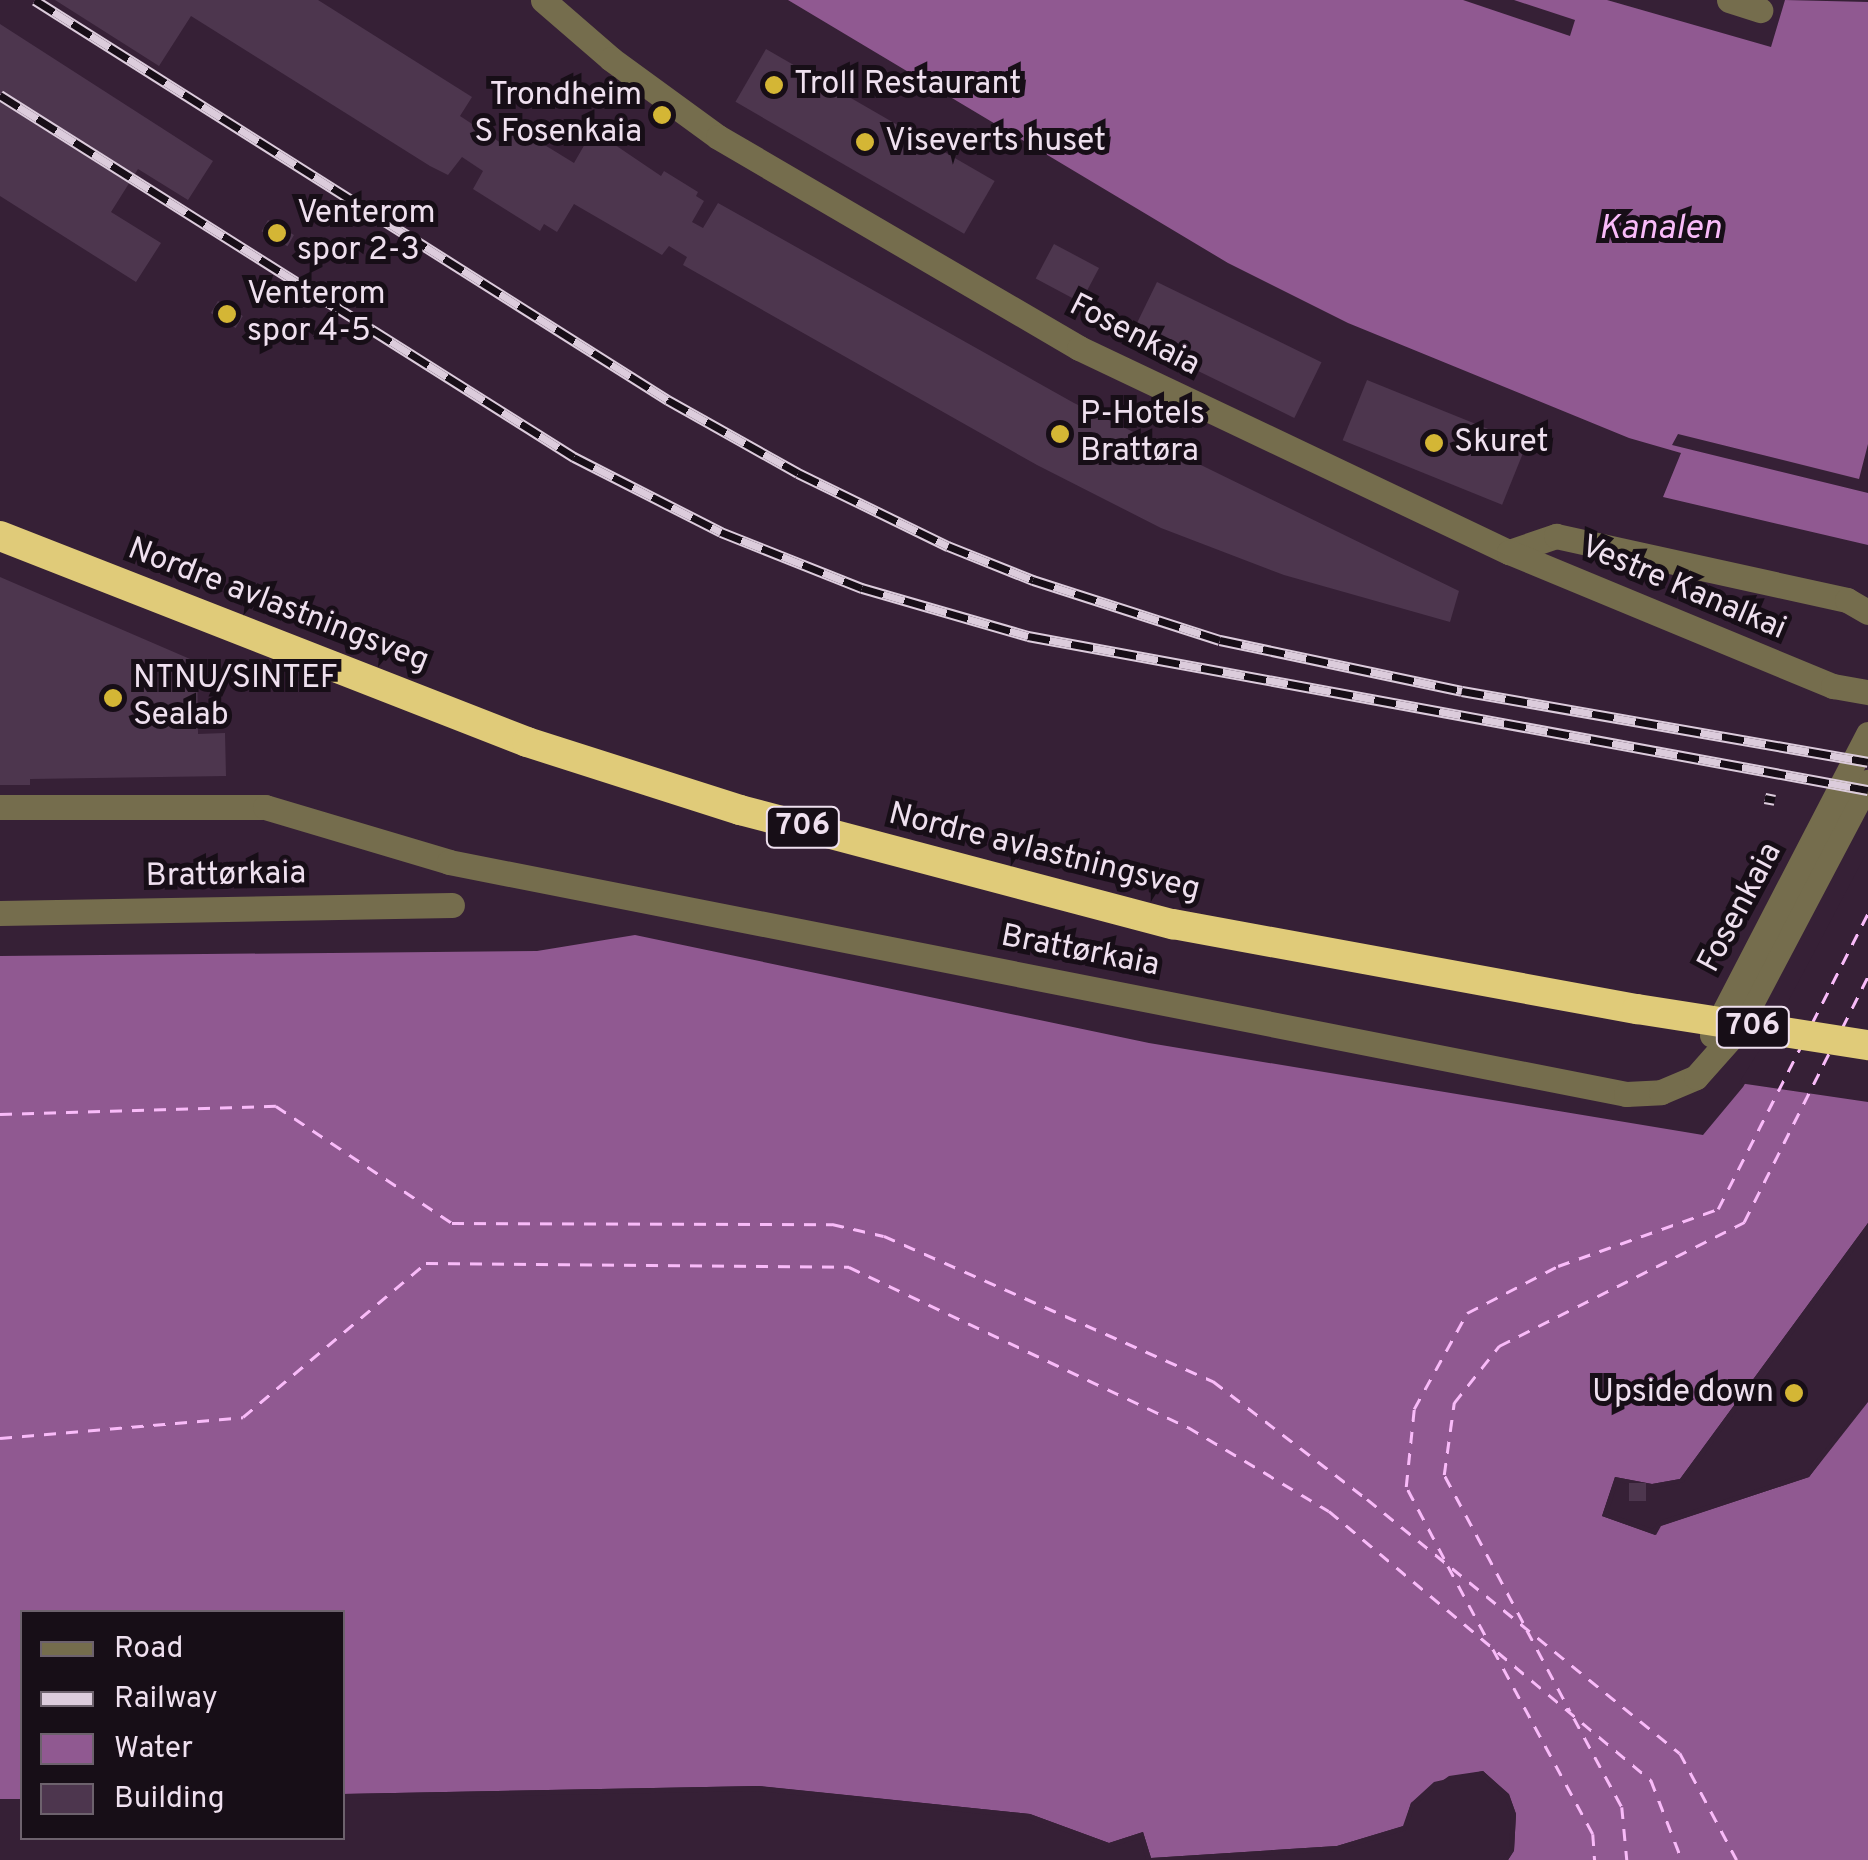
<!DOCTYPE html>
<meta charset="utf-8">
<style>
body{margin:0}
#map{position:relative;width:1868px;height:1860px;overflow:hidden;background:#362036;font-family:Overpass,sans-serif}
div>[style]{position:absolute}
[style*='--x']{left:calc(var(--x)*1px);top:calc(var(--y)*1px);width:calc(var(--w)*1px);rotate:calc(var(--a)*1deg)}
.water>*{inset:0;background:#905991}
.pier>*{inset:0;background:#362036}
.ferry>*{height:2.5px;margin-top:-1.25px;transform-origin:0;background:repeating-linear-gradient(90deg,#f9bbf9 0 12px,transparent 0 22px)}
.building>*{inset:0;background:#4d364e;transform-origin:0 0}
.minor>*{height:25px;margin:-12.5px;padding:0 12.5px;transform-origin:12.5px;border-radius:12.5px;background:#756d4d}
.highway>*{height:30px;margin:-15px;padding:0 15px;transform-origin:15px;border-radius:15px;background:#e0cb79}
.rail>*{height:11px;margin-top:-5.5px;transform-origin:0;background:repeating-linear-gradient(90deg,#170e17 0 22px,#dcccdc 0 44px);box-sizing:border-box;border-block:2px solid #dcccdc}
.highway-bridge>*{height:30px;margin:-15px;padding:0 15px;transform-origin:15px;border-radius:15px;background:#e0cb79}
.dots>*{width:28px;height:28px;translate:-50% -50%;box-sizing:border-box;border:5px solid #170e17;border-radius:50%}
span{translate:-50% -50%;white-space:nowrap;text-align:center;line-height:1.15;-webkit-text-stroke:10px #170e17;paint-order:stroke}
.shield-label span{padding:2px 8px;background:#170e17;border:2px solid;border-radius:8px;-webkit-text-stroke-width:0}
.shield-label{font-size:30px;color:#efe0ef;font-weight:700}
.poi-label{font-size:32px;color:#efe0ef}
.left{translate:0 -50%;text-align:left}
.right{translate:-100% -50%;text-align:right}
.street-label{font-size:32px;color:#efe0ef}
.water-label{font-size:35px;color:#f9bbf9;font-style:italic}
.legend{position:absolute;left:20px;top:1610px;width:325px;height:230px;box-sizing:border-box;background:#170e17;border:2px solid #6d626d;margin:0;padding:12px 18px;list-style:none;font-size:30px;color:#efe0ef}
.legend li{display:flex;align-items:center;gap:20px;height:50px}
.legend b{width:50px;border:2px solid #6d626d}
</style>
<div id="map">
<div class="water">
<i style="clip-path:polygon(788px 0,1607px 0,1771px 47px,1785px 0,1868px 2px,1868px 545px,1663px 497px,1681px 453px,1629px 438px,1348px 323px,1228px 263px)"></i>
<i style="clip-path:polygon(1868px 855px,1868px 1223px,1680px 1479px,1652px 1484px,1615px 1477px,1602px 1516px,1655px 1535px,1660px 1526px,1809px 1477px,1868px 1402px,1868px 1860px,1508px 1860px,1514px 1850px,1516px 1814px,1509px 1794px,1483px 1771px,1449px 1776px,1411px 1803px,1404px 1826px,1337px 1846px,1151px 1858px,1143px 1832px,1109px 1843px,1030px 1814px,759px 1786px,343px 1794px,342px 1612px,22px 1612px,22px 1799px,0 1799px,0 956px,537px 951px,635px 935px,1149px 1043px,1703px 1135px,1743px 1087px,1784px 1019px)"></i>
</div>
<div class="pier">
<i style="clip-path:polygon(1463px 0,1514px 0,1575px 20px,1570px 36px)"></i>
<i style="clip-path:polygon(1678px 434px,1859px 479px,1868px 444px,1868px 493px,1672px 445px)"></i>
<i style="clip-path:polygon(1868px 850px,1868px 1102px,1739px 1083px,1780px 1017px)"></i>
<i style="clip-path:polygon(1868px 1223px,1868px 1231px,1684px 1482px,1652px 1489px,1618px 1482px,1608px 1513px,1653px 1529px,1659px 1521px,1806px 1473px,1868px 1397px,1809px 1477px,1661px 1526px,1656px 1535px,1602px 1516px,1615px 1477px,1652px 1484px,1680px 1479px)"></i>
<i style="clip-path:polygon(1483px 1771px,1509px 1795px,1516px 1814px,1514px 1851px,1508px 1860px,1503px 1860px,1509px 1849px,1511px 1815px,1505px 1797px,1482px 1776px,1437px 1786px,1415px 1806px,1406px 1830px,1338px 1851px,1198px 1860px,1146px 1860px,1140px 1838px,1109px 1848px,1029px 1819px,758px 1791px,342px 1799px,343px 1794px,758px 1786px,1030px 1814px,1109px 1843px,1143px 1832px,1151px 1858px,1337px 1846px,1403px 1826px,1411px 1803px,1434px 1782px)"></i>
</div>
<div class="ferry">
<i style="--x:1812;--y:1023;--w:123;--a:-63"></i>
<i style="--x:1842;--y:1028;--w:58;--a:-63.4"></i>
<i style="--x:0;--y:1114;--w:276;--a:-1.7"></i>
<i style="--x:276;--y:1106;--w:211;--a:33.6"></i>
<i style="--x:452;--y:1223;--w:380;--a:0.2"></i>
<i style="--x:832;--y:1224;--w:53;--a:13"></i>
<i style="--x:884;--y:1236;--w:360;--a:23.8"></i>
<i style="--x:1213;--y:1381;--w:194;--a:37.5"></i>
<i style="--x:1367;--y:1499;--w:403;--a:39.1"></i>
<i style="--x:1680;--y:1753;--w:121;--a:62"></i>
<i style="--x:0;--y:1438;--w:244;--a:-4.9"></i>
<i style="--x:243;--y:1417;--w:239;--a:-40.1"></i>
<i style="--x:426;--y:1263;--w:423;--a:0.5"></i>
<i style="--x:849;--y:1267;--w:375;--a:25.3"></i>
<i style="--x:1188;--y:1427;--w:164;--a:30.8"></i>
<i style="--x:1329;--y:1511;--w:420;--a:39.9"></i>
<i style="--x:1651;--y:1780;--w:86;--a:68.8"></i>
<i style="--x:1444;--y:1559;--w:81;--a:-117.8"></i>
<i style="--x:1406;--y:1487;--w:78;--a:-84.1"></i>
<i style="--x:1414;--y:1409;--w:110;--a:-61.1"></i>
<i style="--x:1467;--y:1313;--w:102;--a:-27.3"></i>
<i style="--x:1558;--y:1266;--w:170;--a:-19.6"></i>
<i style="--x:1718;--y:1209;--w:181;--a:-63"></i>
<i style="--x:1448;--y:1566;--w:86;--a:61.7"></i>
<i style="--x:1523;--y:1623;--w:168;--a:-118.1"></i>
<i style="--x:1444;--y:1475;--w:73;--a:-82.1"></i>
<i style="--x:1454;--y:1403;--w:73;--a:-51.7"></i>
<i style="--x:1499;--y:1346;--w:275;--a:-26.8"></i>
<i style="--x:1744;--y:1222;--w:189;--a:-63.3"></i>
<i style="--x:1527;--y:1630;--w:92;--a:62"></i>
<i style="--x:1493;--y:1649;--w:210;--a:61.6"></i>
<i style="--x:1593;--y:1834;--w:26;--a:86"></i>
<i style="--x:1574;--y:1718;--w:101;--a:61.7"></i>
<i style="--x:1622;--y:1807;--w:53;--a:84.6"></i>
</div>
<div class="building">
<i style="clip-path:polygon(55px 0,318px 0,472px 97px,460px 116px,501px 143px,512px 125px,574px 163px,593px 130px,661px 176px,664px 171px,698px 192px,696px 196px,704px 201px,692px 222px,703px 228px,718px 203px,1074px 403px,1459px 591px,1450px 622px,1284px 575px,1161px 528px,1037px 465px,683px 265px,687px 257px,669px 246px,662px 255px,574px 204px,557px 232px,544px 224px,540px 231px,473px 189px,483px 171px,462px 157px,448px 175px,430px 166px,191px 16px,159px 66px)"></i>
<i style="clip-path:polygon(0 24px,213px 161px,188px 200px,138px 169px,111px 212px,161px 243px,136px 282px,0 196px)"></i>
<i style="left:766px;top:49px;width:264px;height:61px;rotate:30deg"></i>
<i style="left:268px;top:220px;width:30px;height:13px;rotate:30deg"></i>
<i style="left:1054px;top:244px;width:51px;height:39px;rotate:28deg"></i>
<i style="left:1157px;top:282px;width:183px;height:62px;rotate:26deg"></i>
<i style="left:218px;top:301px;width:29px;height:14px;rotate:31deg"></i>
<i style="left:1367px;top:380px;width:172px;height:65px;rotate:22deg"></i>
<i style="clip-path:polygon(0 577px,197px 662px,198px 734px,225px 733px,226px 776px,30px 779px,30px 785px,0 785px)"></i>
<i style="left:1629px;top:1483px;width:17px;height:18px"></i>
</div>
<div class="minor">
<i style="--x:543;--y:0;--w:90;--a:40.9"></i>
<i style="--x:611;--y:59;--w:132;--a:36.1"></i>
<i style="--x:718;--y:137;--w:418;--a:30.3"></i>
<i style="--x:1079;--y:348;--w:476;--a:25.4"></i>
<i style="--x:1509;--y:552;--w:50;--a:-18.8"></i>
<i style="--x:1556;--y:536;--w:298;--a:12.4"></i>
<i style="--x:1847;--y:600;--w:24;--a:30"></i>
<i style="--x:1729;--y:0;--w:33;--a:18"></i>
<i style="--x:1509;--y:552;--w:351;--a:22.5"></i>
<i style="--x:1833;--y:686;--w:36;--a:10"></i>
<i style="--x:0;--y:807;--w:265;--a:0"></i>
<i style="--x:265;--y:807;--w:192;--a:16.6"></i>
<i style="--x:449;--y:862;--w:1200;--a:11.15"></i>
<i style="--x:1626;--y:1094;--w:35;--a:-3"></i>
<i style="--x:1661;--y:1092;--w:38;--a:-23"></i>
<i style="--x:1696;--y:1077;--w:60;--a:-48.4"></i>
<i style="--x:1736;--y:1032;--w:283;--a:-62.2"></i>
<i style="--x:0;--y:913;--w:452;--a:-1"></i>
<i style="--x:1712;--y:1035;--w:339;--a:-62.6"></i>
</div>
<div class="highway">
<i style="--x:0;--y:536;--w:566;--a:21.35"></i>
<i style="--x:527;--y:742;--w:224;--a:17.7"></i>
<i style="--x:740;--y:810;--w:448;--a:14.8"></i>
<i style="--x:1173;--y:924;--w:472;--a:10.4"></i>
</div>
<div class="rail">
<i style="--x:35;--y:0;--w:749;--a:32.29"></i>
<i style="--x:668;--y:400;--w:149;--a:29.3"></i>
<i style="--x:798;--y:473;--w:167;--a:26"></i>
<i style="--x:948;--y:546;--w:92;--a:21.8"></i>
<i style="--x:1033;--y:580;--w:196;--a:17.8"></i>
<i style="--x:1220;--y:640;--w:247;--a:11.9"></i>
<i style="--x:1462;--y:691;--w:412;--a:9.9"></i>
<i style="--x:0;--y:95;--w:679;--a:32.24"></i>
<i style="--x:574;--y:457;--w:165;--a:27"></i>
<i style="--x:721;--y:532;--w:152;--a:21.7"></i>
<i style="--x:862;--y:588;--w:173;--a:16.1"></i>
<i style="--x:1028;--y:636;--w:854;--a:10.39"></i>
<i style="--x:1765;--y:798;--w:10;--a:11"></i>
</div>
<div class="highway-bridge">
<i style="--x:1637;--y:1009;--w:234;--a:8.9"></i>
</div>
<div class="dots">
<i style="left:774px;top:85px;background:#d4b635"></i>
<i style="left:662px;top:115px;background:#d4b635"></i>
<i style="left:865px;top:142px;background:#d4b635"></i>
<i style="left:277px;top:233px;background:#d4b635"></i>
<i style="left:227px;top:314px;background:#d4b635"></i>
<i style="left:1060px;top:434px;background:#d4b635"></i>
<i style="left:1434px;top:443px;background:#d4b635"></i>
<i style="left:113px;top:698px;background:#d4b635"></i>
<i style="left:1794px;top:1393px;background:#d4b635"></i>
</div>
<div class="shield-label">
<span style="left:803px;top:827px">706</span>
<span style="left:1753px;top:1027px">706</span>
</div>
<div class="poi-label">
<span class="left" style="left:794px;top:85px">Troll Restaurant</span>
<span class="right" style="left:642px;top:115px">Trondheim<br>S Fosenkaia</span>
<span class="left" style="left:885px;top:142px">Viseverts huset</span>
<span class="left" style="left:297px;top:233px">Venterom<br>spor 2-3</span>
<span class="left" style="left:247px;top:314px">Venterom<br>spor 4-5</span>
<span class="left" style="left:1080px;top:434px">P-Hotels<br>Brattøra</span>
<span class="left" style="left:1454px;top:443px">Skuret</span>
<span class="left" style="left:133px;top:698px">NTNU/SINTEF<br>Sealab</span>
<span class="right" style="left:1774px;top:1393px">Upside down</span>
</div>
<div class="street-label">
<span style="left:1134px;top:336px;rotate:27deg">Fosenkaia</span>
<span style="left:1683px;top:589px;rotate:23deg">Vestre Kanalkai</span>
<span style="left:278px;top:606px;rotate:21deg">Nordre avlastningsveg</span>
<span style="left:1044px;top:853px;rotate:14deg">Nordre avlastningsveg</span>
<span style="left:226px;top:876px;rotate:-1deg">Brattørkaia</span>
<span style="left:1741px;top:908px;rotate:-62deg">Fosenkaia</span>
<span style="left:1080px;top:952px;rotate:11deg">Brattørkaia</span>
</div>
<div class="water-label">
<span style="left:1660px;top:229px">Kanalen</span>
</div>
<ul class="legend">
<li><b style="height:12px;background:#756d4d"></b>Road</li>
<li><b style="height:12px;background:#dcccdc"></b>Railway</li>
<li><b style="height:28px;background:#905991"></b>Water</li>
<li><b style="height:28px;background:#4d364e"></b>Building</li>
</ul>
</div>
